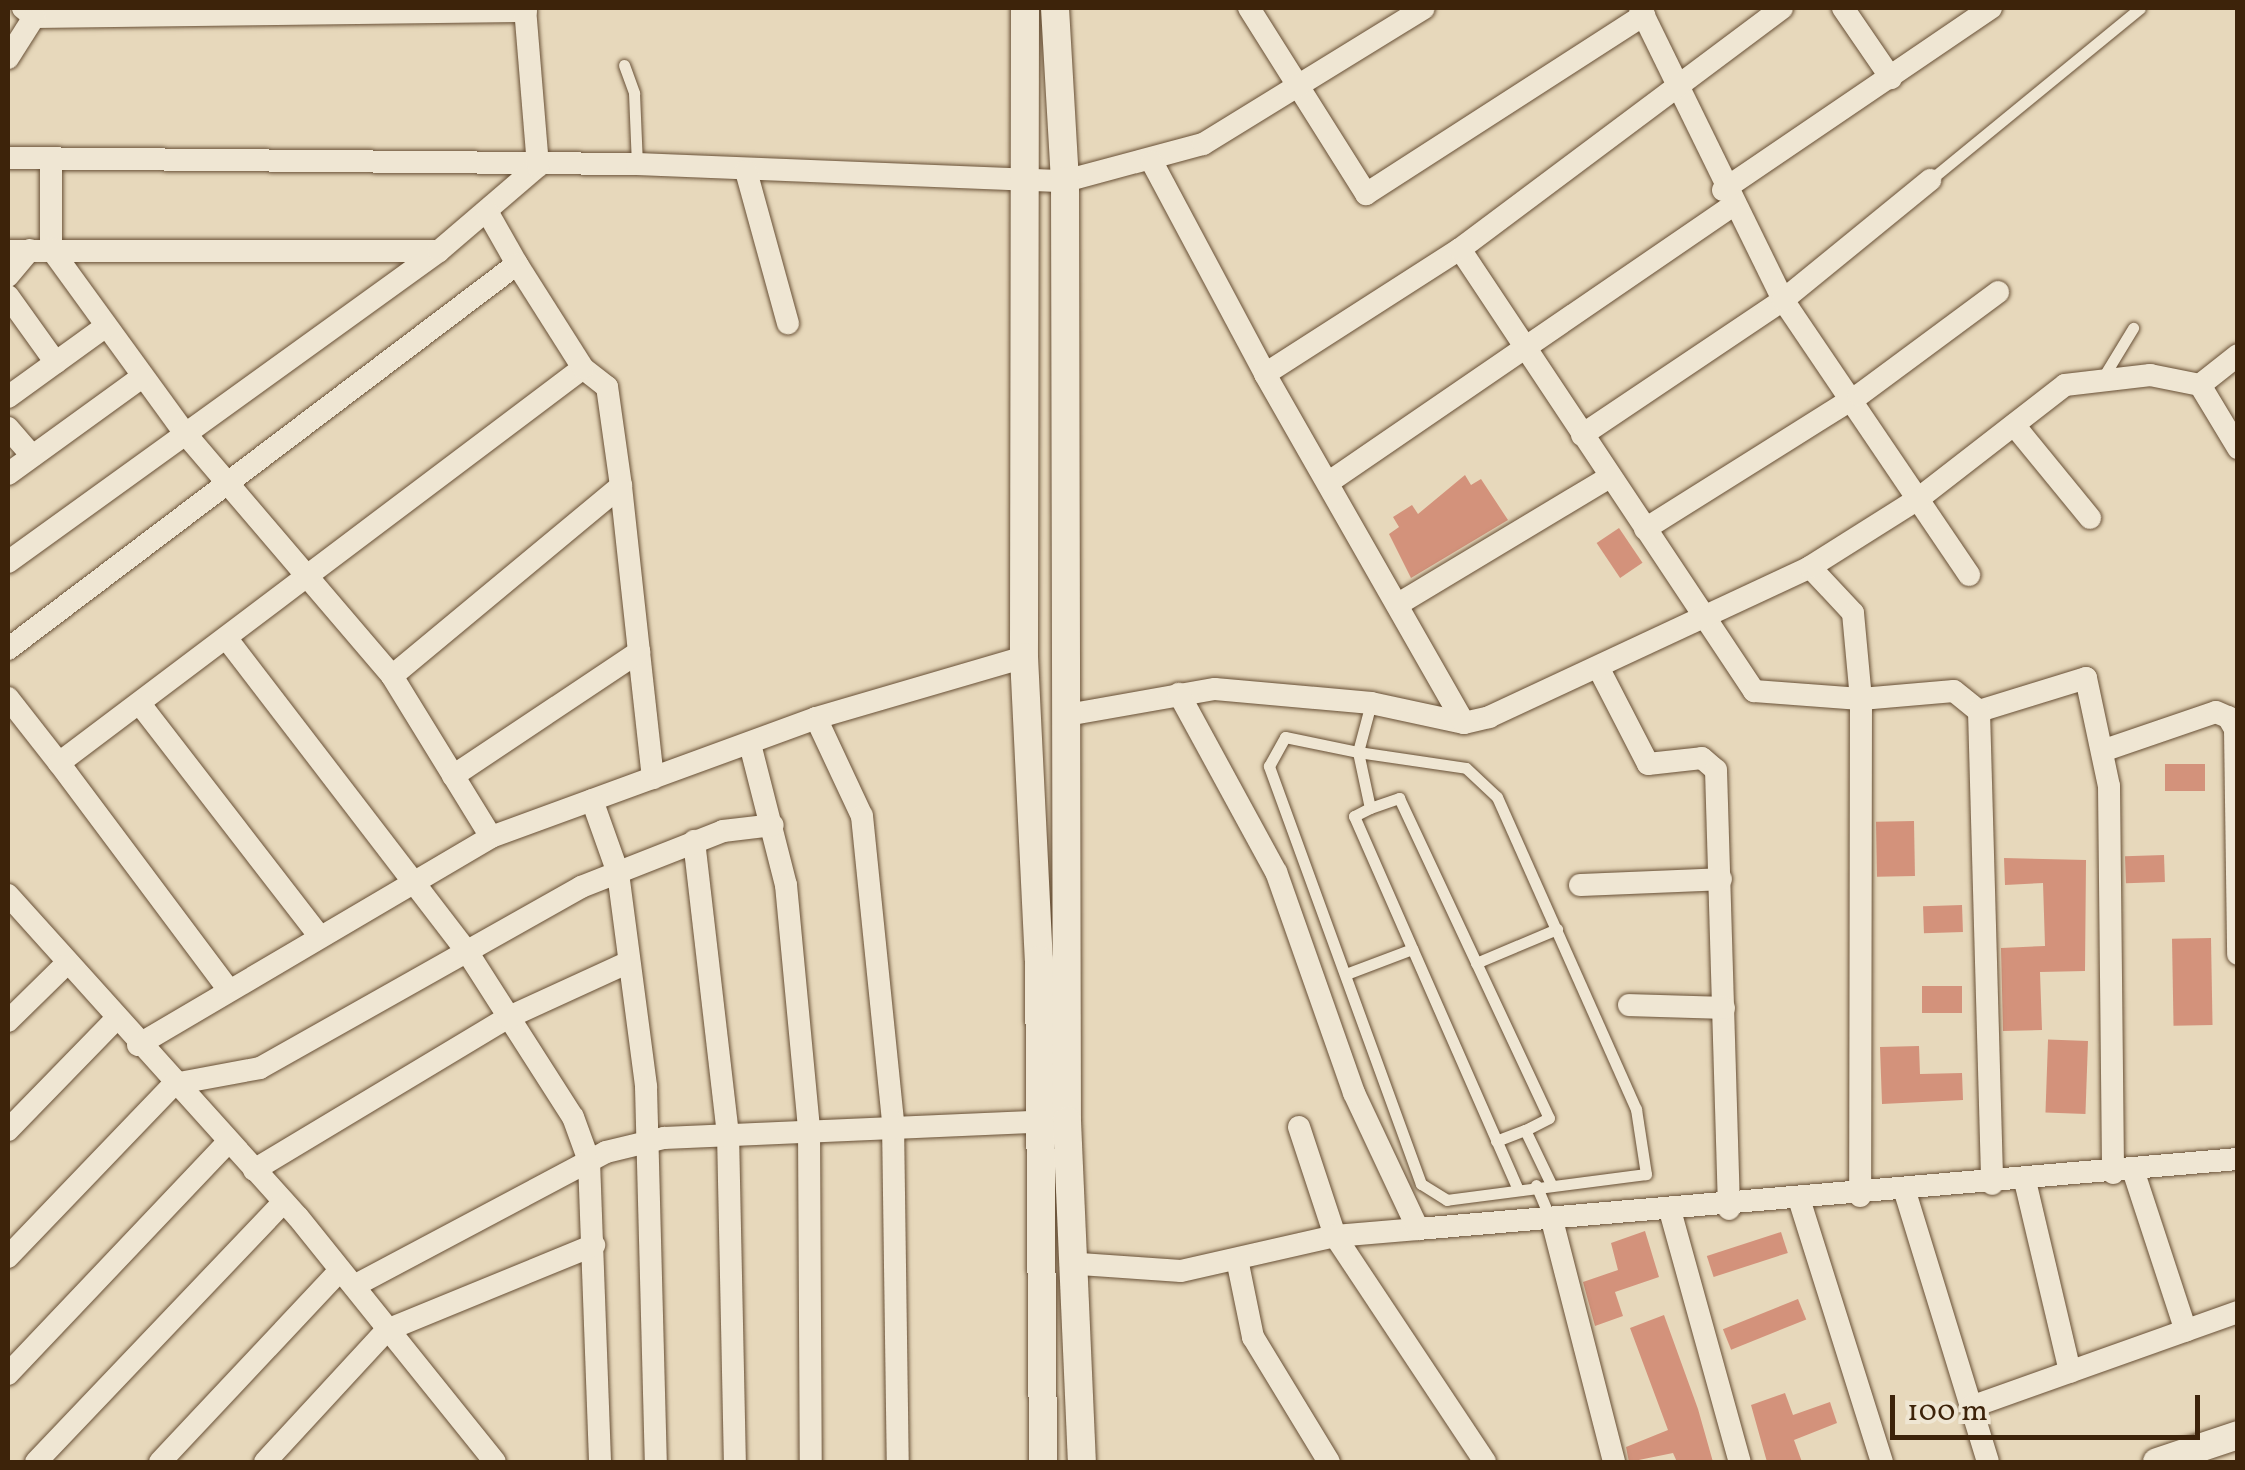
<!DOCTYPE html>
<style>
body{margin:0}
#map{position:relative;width:2245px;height:1470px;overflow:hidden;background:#e7d8bb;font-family:Vollkorn,serif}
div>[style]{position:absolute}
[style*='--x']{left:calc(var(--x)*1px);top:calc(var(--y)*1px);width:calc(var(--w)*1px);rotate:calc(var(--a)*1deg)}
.building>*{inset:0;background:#d3927b;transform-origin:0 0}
.roads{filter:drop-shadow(0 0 2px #685036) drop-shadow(0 0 2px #685036)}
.service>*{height:11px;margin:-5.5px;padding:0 5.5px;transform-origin:5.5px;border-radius:5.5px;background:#efe6d3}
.minor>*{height:22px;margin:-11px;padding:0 11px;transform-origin:11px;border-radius:11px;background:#efe6d3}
.tertiary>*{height:28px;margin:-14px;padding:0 14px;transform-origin:14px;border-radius:14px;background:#efe6d3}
span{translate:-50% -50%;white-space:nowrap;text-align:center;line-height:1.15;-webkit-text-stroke:10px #efe6d3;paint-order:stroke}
.frame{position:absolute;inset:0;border:10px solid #3d230a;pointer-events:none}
.scale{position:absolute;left:1890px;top:1395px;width:310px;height:45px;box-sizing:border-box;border:5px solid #3d230a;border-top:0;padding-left:12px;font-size:30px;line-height:35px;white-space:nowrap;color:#3d230a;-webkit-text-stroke:8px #efe6d3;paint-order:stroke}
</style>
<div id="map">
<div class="building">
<i style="clip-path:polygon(1465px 475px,1471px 485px,1481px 479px,1508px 520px,1411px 578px,1389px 534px,1399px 527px,1393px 517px,1412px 505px,1418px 514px)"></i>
<i style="left:1619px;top:528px;width:42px;height:27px;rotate:56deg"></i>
<i style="left:2205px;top:764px;width:27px;height:40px;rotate:90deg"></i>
<i style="left:1914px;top:821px;width:55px;height:38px;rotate:89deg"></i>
<i style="left:2164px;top:855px;width:27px;height:39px;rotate:88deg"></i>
<i style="clip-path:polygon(2004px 858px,2086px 860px,2085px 971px,2040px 972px,2042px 1030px,2003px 1031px,2001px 948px,2045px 946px,2043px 883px,2005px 885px)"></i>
<i style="left:1962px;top:905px;width:27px;height:39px;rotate:88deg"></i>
<i style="left:2211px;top:938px;width:87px;height:39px;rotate:89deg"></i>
<i style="left:1962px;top:986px;width:27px;height:40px;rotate:90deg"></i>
<i style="left:2088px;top:1041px;width:73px;height:40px;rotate:92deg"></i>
<i style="clip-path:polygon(1919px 1046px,1920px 1074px,1962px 1073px,1963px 1100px,1882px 1104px,1880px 1047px)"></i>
<i style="clip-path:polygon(1645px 1231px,1659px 1277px,1615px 1292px,1623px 1316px,1595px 1326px,1583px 1282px,1618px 1270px,1611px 1243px)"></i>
<i style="left:1781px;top:1232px;width:22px;height:78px;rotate:72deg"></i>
<i style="left:1798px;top:1299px;width:22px;height:81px;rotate:68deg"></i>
<i style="clip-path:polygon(1664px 1315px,1698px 1409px,1713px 1462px,1677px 1462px,1673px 1453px,1629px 1462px,1626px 1447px,1668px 1430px,1630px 1328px)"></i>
<i style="clip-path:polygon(1785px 1393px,1793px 1415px,1830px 1402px,1837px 1423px,1794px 1440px,1802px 1462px,1767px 1462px,1751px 1405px)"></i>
</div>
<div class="roads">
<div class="service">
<i style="--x:624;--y:65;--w:30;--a:70"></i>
<i style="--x:634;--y:93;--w:71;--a:87.6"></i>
<i style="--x:1930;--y:180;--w:271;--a:-39.3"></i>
<i style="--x:2102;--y:379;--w:60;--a:-58.7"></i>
<i style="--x:1371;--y:703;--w:51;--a:104.9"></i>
<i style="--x:1358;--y:752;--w:109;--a:8.4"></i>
<i style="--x:1466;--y:768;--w:42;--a:43.1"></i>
<i style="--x:1497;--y:797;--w:342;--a:66"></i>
<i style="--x:1636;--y:1109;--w:66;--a:81.3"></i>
<i style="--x:1646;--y:1174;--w:201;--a:172.6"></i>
<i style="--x:1447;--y:1200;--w:31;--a:-148"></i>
<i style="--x:1421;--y:1184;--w:445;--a:-110"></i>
<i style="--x:1269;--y:766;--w:33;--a:-61"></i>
<i style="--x:1285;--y:737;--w:75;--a:11.6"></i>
<i style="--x:1358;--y:752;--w:57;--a:77.9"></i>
<i style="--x:1370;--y:808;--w:18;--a:153"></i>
<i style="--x:1354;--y:816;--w:405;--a:66.3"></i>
<i style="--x:1370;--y:808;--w:31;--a:-19"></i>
<i style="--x:1399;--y:798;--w:353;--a:64.9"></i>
<i style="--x:1549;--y:1118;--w:27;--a:153"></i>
<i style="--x:1525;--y:1130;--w:60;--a:64.3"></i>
<i style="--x:1476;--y:963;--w:88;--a:-22.8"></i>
<i style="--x:1346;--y:974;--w:71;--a:-20.7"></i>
<i style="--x:1496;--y:1141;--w:31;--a:-21"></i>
<i style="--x:1536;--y:1185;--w:36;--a:67"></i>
</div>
<div class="minor">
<i style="--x:23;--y:8;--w:14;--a:39"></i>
<i style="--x:34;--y:17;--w:492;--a:-0.7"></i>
<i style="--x:1249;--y:8;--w:220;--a:57.8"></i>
<i style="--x:1366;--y:194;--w:331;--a:-32.8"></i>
<i style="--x:1640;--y:8;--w:325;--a:63.9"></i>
<i style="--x:1783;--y:300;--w:332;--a:55.9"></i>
<i style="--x:1843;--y:8;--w:85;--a:55.6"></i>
<i style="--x:8;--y:58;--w:49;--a:-57.6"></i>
<i style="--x:8;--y:158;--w:629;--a:0.55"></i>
<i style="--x:637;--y:164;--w:428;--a:2.3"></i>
<i style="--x:1065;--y:181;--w:143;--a:-15"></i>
<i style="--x:1203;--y:144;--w:259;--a:-31.6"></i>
<i style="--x:51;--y:159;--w:90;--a:90"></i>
<i style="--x:51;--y:249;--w:225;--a:54"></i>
<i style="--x:183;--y:431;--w:322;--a:49.5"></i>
<i style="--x:392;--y:676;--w:298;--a:-39.7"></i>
<i style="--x:621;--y:486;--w:100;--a:-98"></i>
<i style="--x:607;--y:387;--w:31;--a:-142"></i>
<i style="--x:1152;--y:162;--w:240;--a:61.9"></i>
<i style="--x:746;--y:171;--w:158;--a:74.6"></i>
<i style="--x:1723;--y:190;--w:324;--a:-34.2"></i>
<i style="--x:1460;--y:249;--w:531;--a:56.37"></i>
<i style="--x:1754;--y:691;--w:107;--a:4.3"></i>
<i style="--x:1861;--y:699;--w:93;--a:-4.9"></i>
<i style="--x:1954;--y:691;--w:32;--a:39"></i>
<i style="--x:1979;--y:711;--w:112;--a:-17.1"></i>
<i style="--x:2086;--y:678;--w:110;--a:78"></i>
<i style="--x:2109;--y:786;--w:387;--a:89.4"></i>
<i style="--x:8;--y:251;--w:431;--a:0"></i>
<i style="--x:8;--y:276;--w:34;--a:-50"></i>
<i style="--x:8;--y:296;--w:82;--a:54.4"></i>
<i style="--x:2200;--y:385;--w:48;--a:-38.3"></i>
<i style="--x:8;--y:397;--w:121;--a:-35.9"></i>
<i style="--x:2014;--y:425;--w:120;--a:50.7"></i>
<i style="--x:8;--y:428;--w:37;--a:49"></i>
<i style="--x:1582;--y:435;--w:242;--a:-33.9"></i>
<i style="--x:1783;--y:300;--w:190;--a:-39.2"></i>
<i style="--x:8;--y:474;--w:165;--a:-35.9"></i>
<i style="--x:1329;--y:482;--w:488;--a:-34.4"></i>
<i style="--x:1645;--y:529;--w:252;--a:-32.1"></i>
<i style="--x:1859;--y:395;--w:173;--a:-36.5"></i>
<i style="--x:8;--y:562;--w:531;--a:-35.81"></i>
<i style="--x:439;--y:251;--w:130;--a:-40.6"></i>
<i style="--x:538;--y:166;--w:159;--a:-94.7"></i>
<i style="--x:1810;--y:567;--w:63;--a:46.9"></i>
<i style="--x:1853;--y:613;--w:86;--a:84.7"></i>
<i style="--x:1861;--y:699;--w:497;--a:90.1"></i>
<i style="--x:1400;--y:603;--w:245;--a:-31"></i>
<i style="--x:227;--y:639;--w:392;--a:52.5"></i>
<i style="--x:466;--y:950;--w:198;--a:57.4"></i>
<i style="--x:573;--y:1117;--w:47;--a:70"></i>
<i style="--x:589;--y:1161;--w:301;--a:87.9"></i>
<i style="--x:8;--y:649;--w:638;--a:-37.1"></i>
<i style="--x:517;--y:264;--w:59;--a:-119.6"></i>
<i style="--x:639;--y:652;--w:127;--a:83.7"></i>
<i style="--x:1598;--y:667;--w:109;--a:62.7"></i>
<i style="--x:1648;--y:764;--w:54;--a:-6.3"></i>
<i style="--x:1702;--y:758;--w:18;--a:41"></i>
<i style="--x:1716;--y:770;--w:439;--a:88.3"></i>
<i style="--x:392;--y:676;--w:189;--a:58.4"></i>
<i style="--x:491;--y:837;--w:346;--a:-20.1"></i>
<i style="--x:816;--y:718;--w:217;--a:-16.3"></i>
<i style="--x:8;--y:698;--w:83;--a:51.9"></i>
<i style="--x:59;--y:763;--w:656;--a:-37.01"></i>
<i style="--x:583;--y:368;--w:123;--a:-122.4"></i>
<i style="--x:140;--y:704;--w:294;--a:52.3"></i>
<i style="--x:1979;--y:711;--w:473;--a:88.4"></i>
<i style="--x:1067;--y:715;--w:150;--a:-10"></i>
<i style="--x:1215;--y:689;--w:157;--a:5.1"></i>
<i style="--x:1371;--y:703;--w:95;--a:12.1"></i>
<i style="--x:1464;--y:723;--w:26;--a:-13"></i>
<i style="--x:1489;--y:717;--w:354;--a:-25"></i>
<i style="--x:1810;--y:567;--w:128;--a:-32.2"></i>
<i style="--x:1918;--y:499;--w:186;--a:-37.8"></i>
<i style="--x:2065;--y:385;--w:86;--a:-6.7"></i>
<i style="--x:2150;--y:375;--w:51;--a:11.3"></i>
<i style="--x:2200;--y:385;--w:74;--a:58.9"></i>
<i style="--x:816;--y:718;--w:108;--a:64.9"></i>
<i style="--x:862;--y:816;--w:308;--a:84.2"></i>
<i style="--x:893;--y:1122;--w:340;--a:89.2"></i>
<i style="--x:1464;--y:723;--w:402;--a:-119.7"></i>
<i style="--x:1265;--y:374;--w:232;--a:-32.7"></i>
<i style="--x:1460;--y:249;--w:402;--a:-36.8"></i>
<i style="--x:750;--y:744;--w:146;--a:75.7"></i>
<i style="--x:786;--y:885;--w:244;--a:84.6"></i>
<i style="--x:809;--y:1128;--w:334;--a:89.7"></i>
<i style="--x:2102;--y:751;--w:120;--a:-18.9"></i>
<i style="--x:2216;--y:712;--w:13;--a:23"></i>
<i style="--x:2228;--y:717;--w:14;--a:60"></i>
<i style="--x:2235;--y:729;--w:225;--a:89.2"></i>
<i style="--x:59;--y:763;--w:284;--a:53.2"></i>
<i style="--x:453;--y:776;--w:224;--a:-33.7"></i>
<i style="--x:639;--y:652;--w:167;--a:-96.2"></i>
<i style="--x:592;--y:800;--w:77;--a:70.4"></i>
<i style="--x:618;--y:873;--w:216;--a:82.5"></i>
<i style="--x:646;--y:1087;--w:375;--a:88.5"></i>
<i style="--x:694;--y:841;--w:294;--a:83.4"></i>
<i style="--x:728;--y:1133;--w:329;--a:88.8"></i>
<i style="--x:1580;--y:885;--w:141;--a:-2.4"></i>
<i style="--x:8;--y:895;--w:433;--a:48"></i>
<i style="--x:298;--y:1217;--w:314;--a:51.2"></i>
<i style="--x:1629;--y:1005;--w:95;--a:1.8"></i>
<i style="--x:8;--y:1021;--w:78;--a:-44.5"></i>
<i style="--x:138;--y:1045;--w:410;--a:-30.5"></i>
<i style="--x:1299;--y:1127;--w:115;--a:71.7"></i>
<i style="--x:1335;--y:1236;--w:271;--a:56.4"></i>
<i style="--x:8;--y:1130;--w:153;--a:-45.8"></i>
<i style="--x:254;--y:1170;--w:297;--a:-31"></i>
<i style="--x:509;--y:1017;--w:132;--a:-24.6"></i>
<i style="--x:2133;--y:1170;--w:169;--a:71.8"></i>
<i style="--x:2025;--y:1181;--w:196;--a:76.7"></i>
<i style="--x:1905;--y:1192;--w:282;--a:72.9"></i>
<i style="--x:1800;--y:1202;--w:273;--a:72.5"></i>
<i style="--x:1671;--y:1214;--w:257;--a:74.5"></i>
<i style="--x:1553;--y:1224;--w:246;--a:75.6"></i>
<i style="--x:1418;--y:1229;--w:823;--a:-4.88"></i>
<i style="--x:8;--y:1257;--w:240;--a:-46.2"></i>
<i style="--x:174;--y:1084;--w:87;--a:-10.5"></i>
<i style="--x:260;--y:1068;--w:369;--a:-29.4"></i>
<i style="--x:581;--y:887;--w:153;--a:-21.5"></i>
<i style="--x:723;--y:831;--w:50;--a:-6.8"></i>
<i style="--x:1080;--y:1264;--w:101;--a:4"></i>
<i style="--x:1181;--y:1271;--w:158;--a:-12.8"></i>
<i style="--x:1335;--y:1236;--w:83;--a:-4.8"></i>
<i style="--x:1418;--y:1229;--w:150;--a:-115.2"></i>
<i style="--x:1354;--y:1093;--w:234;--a:-109.4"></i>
<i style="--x:1276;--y:872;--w:203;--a:-118.6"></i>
<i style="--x:1238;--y:1264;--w:75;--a:78.4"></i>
<i style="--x:1253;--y:1337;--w:146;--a:58.7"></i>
<i style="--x:354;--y:1286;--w:285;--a:-28"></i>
<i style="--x:606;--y:1152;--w:60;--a:-13.6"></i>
<i style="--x:664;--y:1138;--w:390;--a:-2.5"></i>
<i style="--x:8;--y:1374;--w:320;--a:-46.5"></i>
<i style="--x:1971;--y:1407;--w:283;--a:-19.6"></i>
<i style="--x:36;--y:1462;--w:359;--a:-46.4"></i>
<i style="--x:160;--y:1462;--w:263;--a:-46.8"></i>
<i style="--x:265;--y:1462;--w:180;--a:-47.3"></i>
<i style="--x:387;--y:1330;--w:224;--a:-22.3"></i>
</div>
<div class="tertiary">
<i style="--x:1025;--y:8;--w:649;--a:90.09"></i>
<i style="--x:1024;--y:657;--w:303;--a:87.2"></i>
<i style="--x:1039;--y:960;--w:502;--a:89.54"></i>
<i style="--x:1055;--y:8;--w:173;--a:86.7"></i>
<i style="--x:1065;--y:181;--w:940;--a:89.88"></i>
<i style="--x:1067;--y:1121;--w:341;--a:87.5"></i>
<i style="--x:2157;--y:1462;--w:85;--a:-18.4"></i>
</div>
</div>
<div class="frame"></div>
<div class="scale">100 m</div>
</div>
